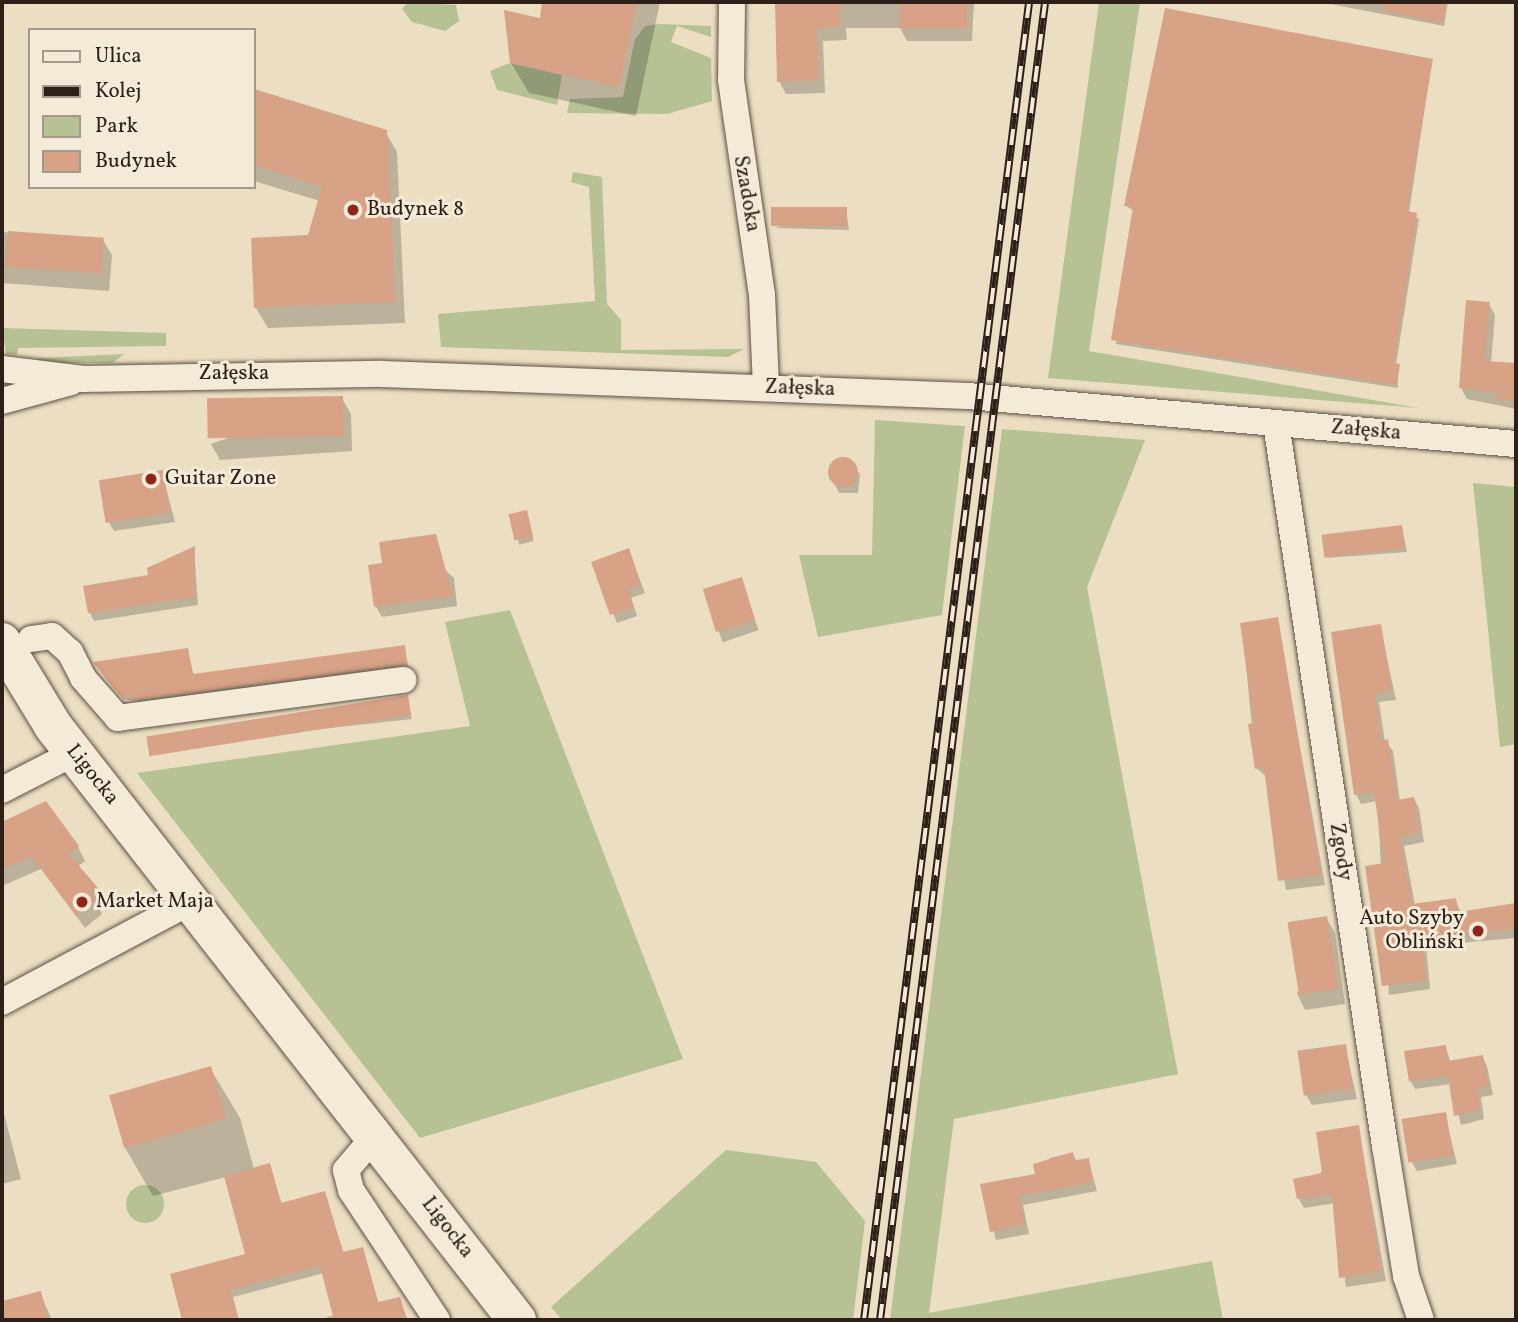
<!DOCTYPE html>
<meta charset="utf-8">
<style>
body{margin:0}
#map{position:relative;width:1518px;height:1322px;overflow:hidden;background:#ecdec2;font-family:Vollkorn,serif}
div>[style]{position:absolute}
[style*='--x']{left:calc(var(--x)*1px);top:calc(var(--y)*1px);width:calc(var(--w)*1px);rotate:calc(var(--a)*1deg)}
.green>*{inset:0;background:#b6c194}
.round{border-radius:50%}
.shadow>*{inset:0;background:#0003;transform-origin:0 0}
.building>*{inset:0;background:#d7a285;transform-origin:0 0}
.roads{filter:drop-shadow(0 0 2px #5e5043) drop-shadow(0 0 2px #5e5043)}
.street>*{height:26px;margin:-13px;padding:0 13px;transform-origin:13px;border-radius:13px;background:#f3ead7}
.secondary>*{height:38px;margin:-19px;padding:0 19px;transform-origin:19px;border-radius:19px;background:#f3ead7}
.rail>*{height:8px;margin-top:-4px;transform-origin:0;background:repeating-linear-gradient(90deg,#f3ead7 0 16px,#2e2019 0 32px);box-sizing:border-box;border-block:2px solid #2e2019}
.dots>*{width:19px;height:19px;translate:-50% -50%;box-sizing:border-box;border:4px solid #f3ead7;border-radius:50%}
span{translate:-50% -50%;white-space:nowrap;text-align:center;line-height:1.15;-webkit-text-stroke:6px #f3ead7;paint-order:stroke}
.street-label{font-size:21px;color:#2e2019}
.poi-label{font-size:21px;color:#2e2019}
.left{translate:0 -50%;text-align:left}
.right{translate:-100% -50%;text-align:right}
.frame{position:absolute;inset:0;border:4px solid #2e2019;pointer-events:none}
.legend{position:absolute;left:28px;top:28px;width:228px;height:161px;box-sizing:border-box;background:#f3ead7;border:2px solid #a4998b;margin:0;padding:9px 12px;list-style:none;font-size:21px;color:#2e2019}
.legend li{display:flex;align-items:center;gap:14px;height:35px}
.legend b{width:35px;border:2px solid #a4998b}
</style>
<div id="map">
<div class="green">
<i style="clip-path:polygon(408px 2px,456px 5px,459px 21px,445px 31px,412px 22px,402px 9px)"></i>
<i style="clip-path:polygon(1099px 2px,1140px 2px,1089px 351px,1419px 408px,1048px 378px)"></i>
<i style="clip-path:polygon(658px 24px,711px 26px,711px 37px,677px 26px,671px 42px,711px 58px,712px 101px,667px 114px,567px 113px,570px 99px,623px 97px,635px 39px,645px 26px)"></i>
<i style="clip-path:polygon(510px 63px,562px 75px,557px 105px,497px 90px,490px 71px)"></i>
<i style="clip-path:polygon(573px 172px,602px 177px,607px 304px,621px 320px,621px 350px,744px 349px,728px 357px,441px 347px,438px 314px,595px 301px,589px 187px,571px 182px)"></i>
<i style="clip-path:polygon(2px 328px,166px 333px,166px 346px,18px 348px,17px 355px,6px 354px)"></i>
<i style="clip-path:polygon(124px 354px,113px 363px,36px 363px,39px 358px)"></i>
<i style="clip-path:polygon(875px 420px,965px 426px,942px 615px,818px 637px,799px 555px,872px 555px)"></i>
<i style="clip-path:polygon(1002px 429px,1145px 440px,1087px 587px,1178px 1074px,954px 1119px,929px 1313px,1212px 1261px,1223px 1320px,890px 1320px)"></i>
<i style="clip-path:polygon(1473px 483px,1516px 487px,1516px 744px,1500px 747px)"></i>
<i style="clip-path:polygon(510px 610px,683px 1059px,420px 1138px,137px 773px,470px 726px,445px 622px)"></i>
<i style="clip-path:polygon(726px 1150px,816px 1162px,865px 1221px,853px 1320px,562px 1320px,551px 1307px)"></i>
<i class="round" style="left:126px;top:1185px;width:38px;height:38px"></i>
</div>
<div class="shadow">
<i style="clip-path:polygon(572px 2px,660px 2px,636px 116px,529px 93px,511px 63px,567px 25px)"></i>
<i style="clip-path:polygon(777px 2px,974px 2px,972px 41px,907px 41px,900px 28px,846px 28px,847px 40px,823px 41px,825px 93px,786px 94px,779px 81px)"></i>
<i style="clip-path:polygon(1320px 2px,1448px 2px,1444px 26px)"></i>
<i style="clip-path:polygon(1432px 60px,1409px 213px,1419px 219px,1396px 365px,1398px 388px,1116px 344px,1134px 211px,1126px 206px)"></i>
<i style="clip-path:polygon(254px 91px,385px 131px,397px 152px,405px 323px,268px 328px,256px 308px,310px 236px,320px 201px,254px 181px)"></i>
<i style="clip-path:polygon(846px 209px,849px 230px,774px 228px)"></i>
<i style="clip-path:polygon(2px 232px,103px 240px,112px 255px,109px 291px,2px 283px)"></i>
<i style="clip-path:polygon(1489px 304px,1495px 315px,1491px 363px,1516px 365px,1516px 409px,1467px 399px,1461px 388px)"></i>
<i style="clip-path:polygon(342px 398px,351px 414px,352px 451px,220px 460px,211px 444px)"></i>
<i style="clip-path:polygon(846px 459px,860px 474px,858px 493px,839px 493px,834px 483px,833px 463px)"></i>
<i style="clip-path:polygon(162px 472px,175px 522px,114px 531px,108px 521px)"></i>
<i style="left:526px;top:512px;width:30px;height:15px;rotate:75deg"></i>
<i style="clip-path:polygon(1402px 527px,1407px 552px,1326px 558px)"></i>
<i style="clip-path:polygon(435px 536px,444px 569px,454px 578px,457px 606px,382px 617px,376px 607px,384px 565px)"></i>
<i style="clip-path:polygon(194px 548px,198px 605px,94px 621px,90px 613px)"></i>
<i style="clip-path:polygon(628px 550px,645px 593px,631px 598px,637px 616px,617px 623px,593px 563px)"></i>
<i style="left:741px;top:579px;width:54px;height:38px;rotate:71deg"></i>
<i style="clip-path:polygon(1277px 619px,1325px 885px,1286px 890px,1267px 777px,1256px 768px,1242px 625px)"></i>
<i style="clip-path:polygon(1380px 626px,1396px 700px,1379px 702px,1385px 742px,1393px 751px,1400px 801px,1414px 799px,1419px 808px,1424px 842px,1404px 846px,1415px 905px,1455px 899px,1461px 913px,1516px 905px,1516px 938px,1426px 946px,1430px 989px,1389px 995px,1377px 801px,1361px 804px,1356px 794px)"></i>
<i style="clip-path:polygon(404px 647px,409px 669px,145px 703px,123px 699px,98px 667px,187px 650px,194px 676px)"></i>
<i style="clip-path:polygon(407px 697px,412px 719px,149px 748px)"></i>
<i style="clip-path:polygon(45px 804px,78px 847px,85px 861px,77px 867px,104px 902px,98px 907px,102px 914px,85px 928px,41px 869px,2px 886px,2px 823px)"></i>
<i style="clip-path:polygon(1326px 918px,1335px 933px,1345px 1004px,1305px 1010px,1297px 994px)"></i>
<i style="clip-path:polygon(1345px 1046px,1357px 1099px,1312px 1105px,1306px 1095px)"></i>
<i style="clip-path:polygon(1445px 1046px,1451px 1063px,1482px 1057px,1487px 1066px,1493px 1095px,1481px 1097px,1484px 1119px,1461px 1125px,1451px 1084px,1415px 1089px,1410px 1080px)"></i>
<i style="clip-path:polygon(210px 1068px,240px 1118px,254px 1169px,269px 1165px,282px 1204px,324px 1193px,344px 1254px,362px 1249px,379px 1304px,399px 1299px,408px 1320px,319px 1320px,334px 1315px,324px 1273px,233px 1297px,239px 1320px,184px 1320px,172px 1275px,247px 1255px,226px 1177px,153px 1196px,124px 1146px)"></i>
<i style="clip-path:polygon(2px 1106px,21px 1179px,2px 1184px)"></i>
<i style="clip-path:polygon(1445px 1114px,1457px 1164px,1417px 1171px,1411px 1161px)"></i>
<i style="clip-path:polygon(1358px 1127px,1386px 1281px,1346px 1287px,1335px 1203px,1304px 1208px,1299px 1199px)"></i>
<i style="clip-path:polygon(1072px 1153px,1077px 1162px,1088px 1159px,1097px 1191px,1023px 1205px,1029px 1234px,996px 1240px,982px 1185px,1037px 1176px,1050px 1158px)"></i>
<i style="clip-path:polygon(40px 1293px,52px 1320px,2px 1320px,2px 1303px)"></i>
</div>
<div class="building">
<i style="clip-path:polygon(542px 2px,637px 2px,619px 87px,510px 63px,504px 10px,540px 18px)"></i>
<i style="clip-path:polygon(775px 2px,840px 2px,840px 27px,817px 28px,819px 80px,777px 82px)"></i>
<i style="left:900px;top:2px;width:67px;height:26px"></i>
<i style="clip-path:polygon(1385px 2px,1446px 2px,1442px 23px,1384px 11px)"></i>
<i style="clip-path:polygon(1165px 8px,1433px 59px,1407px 211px,1417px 213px,1394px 363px,1400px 364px,1397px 385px,1111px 340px,1133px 207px,1124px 206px)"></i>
<i style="clip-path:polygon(254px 89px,387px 130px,395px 302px,254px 308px,251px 238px,308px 235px,322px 186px,254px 165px)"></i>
<i style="left:847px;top:207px;width:19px;height:76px;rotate:90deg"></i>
<i style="left:8px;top:231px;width:96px;height:36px;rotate:4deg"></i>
<i style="clip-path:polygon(1466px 300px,1490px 302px,1485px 361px,1516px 363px,1516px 401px,1496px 400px,1496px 392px,1459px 388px)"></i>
<i style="left:343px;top:396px;width:40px;height:136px;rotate:89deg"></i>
<i class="round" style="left:828px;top:457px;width:30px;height:30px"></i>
<i style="left:163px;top:470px;width:43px;height:65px;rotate:81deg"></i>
<i style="left:527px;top:510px;width:27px;height:19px;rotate:77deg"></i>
<i style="left:1402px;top:525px;width:23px;height:81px;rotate:83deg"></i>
<i style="clip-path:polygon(436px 534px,453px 596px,374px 607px,368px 565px,382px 563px,379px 542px)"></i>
<i style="clip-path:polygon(195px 546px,194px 597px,88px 613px,83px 586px,148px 575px,147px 568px)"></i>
<i style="clip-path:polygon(629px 548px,641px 584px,628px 589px,634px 607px,610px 615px,591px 562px)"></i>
<i style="left:742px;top:577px;width:45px;height:41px;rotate:73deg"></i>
<i style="clip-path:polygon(1278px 617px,1321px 875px,1278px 881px,1264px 767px,1255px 769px,1248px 724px,1254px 723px,1240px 623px)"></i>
<i style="clip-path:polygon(1381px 624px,1392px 690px,1375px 693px,1381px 741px,1388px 739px,1397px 800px,1414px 797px,1420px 833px,1400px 836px,1412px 904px,1456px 898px,1458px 912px,1516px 903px,1516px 929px,1422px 937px,1426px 980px,1382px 986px,1365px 866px,1384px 863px,1374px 792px,1354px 795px,1331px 632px)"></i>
<i style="clip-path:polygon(405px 645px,407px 665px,141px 699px,119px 695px,93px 662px,188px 648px,193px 674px)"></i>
<i style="left:408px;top:695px;width:20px;height:265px;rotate:81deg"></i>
<i style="clip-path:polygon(46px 801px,79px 846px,69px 854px,98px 888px,91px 893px,96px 900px,76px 916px,32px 856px,2px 869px,2px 822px)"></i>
<i style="left:1327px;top:916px;width:74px;height:40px;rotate:81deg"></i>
<i style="left:1346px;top:1044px;width:45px;height:49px;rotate:82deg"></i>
<i style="clip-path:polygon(1446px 1045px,1448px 1061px,1483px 1055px,1489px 1086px,1477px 1088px,1480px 1110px,1454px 1116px,1448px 1076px,1409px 1081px,1404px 1051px)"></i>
<i style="left:211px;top:1066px;width:55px;height:106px;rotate:74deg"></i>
<i style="left:1446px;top:1112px;width:44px;height:45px;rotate:81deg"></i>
<i style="clip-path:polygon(1359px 1125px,1381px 1272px,1339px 1278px,1332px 1194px,1297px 1199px,1293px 1179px,1322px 1173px,1316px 1132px)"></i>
<i style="clip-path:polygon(1073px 1152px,1075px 1160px,1089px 1158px,1093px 1182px,1020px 1196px,1025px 1225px,990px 1232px,980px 1184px,1035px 1174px,1033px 1164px)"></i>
<i style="clip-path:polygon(270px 1163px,281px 1203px,325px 1191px,343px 1252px,363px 1247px,378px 1302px,400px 1297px,407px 1320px,334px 1320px,320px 1266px,230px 1290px,238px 1320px,182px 1320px,170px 1274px,245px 1254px,224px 1176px)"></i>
<i style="clip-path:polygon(41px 1291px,48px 1320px,2px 1320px,2px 1301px)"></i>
</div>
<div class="roads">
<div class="street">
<i style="--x:732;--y:2;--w:78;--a:90.7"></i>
<i style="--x:731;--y:80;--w:217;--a:81.8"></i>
<i style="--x:762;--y:295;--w:92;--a:87.5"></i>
<i style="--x:2;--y:369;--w:82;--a:7"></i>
<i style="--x:83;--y:379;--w:299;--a:-1"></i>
<i style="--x:382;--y:374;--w:586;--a:2.15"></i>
<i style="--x:968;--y:396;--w:550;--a:5.01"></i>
<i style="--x:2;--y:401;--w:72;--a:-15.4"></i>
<i style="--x:1276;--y:423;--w:731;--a:81.43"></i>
<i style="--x:1385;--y:1146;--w:132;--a:80.8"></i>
<i style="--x:1406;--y:1276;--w:46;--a:71.2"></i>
<i style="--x:31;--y:639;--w:21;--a:-8"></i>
<i style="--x:52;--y:636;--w:24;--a:42"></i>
<i style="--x:70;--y:652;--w:29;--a:63"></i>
<i style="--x:83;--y:678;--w:53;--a:48.8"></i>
<i style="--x:118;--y:718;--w:288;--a:-7.6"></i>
<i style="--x:2;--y:790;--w:81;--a:-27.2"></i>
<i style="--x:2;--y:1002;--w:215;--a:-28"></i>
<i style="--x:375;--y:1136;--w:45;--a:130.5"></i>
<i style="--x:346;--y:1170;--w:21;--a:76"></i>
<i style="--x:351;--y:1190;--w:156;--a:56.5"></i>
</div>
<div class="secondary">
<i style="--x:2;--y:642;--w:98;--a:58.7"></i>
<i style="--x:53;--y:726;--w:754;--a:52.01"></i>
</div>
</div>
<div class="rail">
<i style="--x:864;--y:1320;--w:1328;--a:-82.86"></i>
<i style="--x:880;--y:1320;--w:1328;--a:-82.86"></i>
</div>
<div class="dots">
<i style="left:353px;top:210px;background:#8f2418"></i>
<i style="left:151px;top:479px;background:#8f2418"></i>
<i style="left:82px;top:902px;background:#8f2418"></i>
<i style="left:1478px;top:931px;background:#8f2418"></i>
</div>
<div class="street-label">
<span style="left:746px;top:194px;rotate:80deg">Szadoka</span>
<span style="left:234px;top:374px">Załęska</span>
<span style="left:800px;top:389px;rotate:2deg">Załęska</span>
<span style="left:1366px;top:431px;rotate:5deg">Załęska</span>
<span style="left:92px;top:775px;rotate:51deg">Ligocka</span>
<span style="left:1340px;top:852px;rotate:81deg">Zgody</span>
<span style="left:447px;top:1228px;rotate:52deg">Ligocka</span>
</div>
<div class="poi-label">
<span class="left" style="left:367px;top:210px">Budynek 8</span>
<span class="left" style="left:165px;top:479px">Guitar Zone</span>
<span class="left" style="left:96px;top:902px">Market Maja</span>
<span class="right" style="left:1464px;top:931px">Auto Szyby<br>Obliński</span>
</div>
<div class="frame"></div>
<ul class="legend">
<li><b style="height:9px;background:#f3ead7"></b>Ulica</li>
<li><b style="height:9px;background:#2e2019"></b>Kolej</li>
<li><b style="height:19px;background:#b6c194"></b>Park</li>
<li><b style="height:19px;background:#d7a285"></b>Budynek</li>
</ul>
</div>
